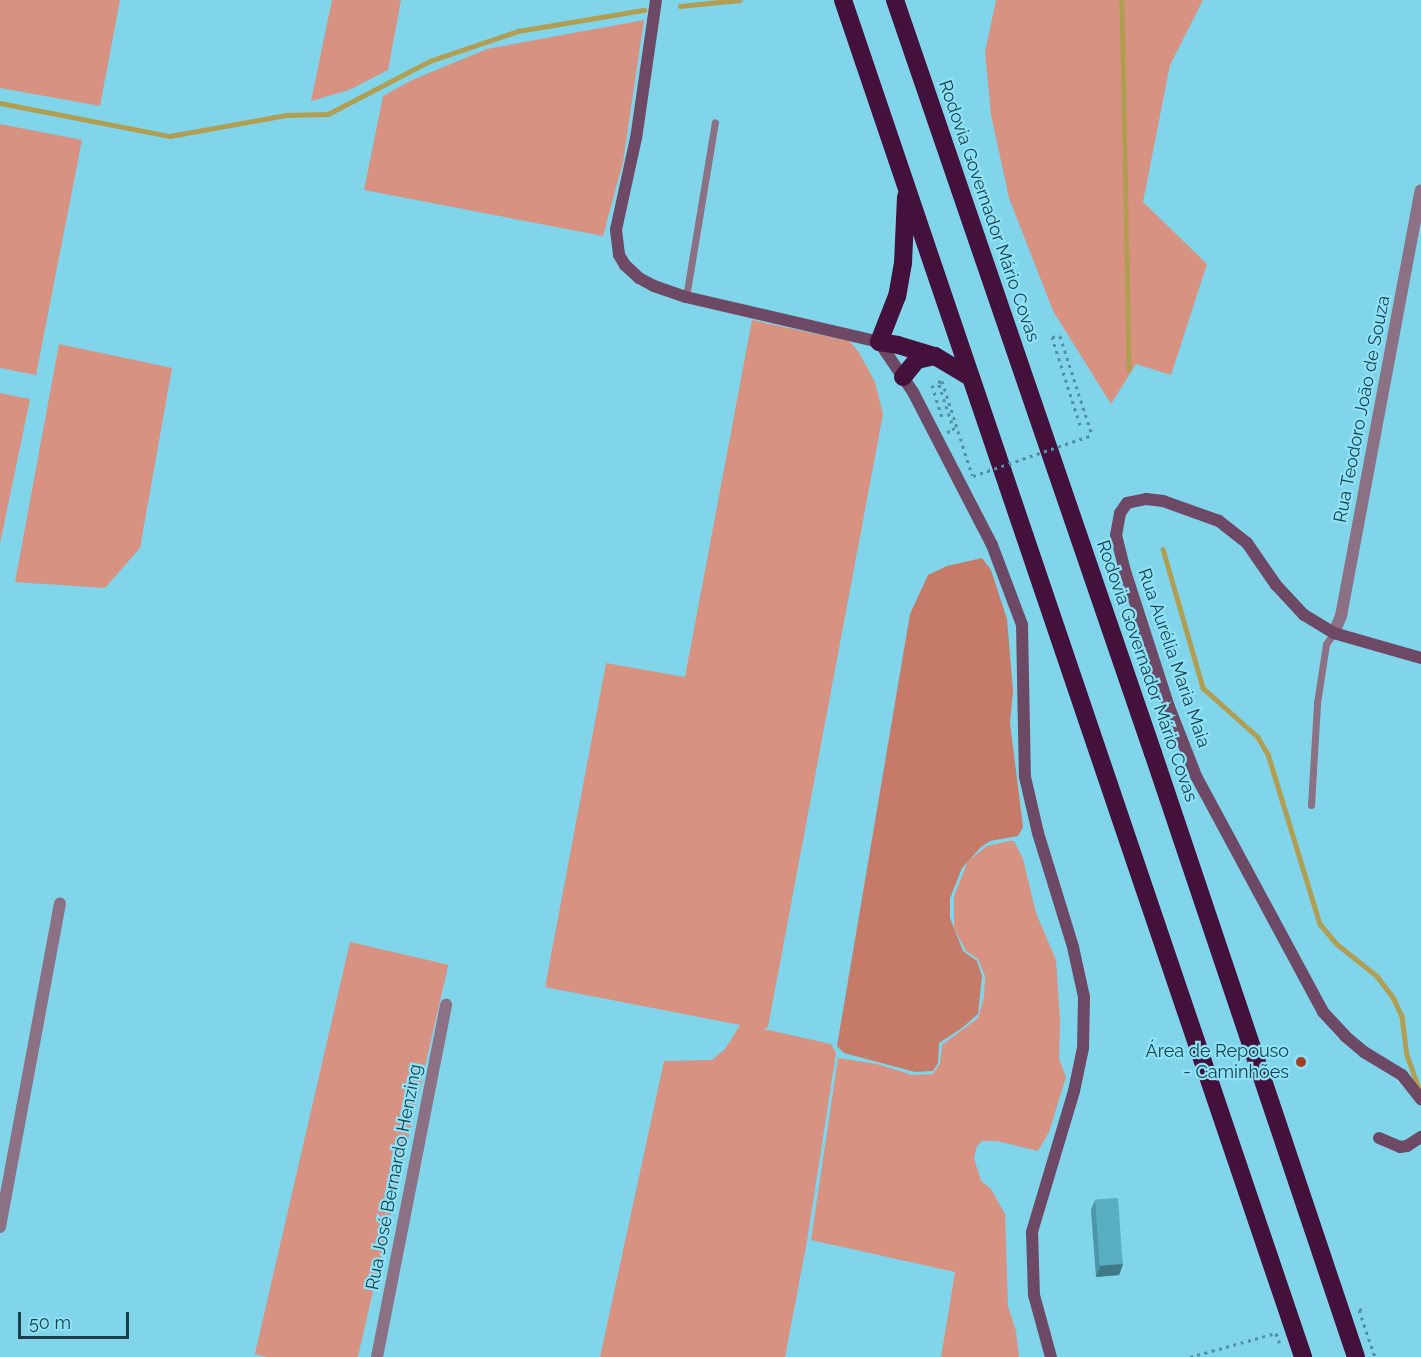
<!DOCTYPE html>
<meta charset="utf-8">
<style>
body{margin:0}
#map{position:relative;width:1421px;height:1357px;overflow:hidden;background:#81d5ea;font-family:Raleway,sans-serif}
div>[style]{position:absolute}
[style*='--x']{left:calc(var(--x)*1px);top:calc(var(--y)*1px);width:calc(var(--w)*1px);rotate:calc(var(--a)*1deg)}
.green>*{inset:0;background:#d89281;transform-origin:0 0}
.forest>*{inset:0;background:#c67b68}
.stream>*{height:4.5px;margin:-2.25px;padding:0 2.25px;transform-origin:2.25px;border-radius:2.25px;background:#b29e53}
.path>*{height:3px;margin-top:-1.5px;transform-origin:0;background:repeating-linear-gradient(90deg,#52909f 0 3px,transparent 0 7.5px)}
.lane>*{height:7px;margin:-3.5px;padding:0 3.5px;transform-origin:3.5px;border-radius:3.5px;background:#8c7185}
.street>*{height:12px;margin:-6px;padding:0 6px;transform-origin:6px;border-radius:6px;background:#8c7185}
.secondary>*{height:12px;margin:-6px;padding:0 6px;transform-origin:6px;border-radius:6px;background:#6e4966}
.highway>*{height:18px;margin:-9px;padding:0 9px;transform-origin:9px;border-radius:9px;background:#44103c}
.path-bridge>*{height:3px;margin-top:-1.5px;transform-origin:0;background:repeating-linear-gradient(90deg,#52909f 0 3px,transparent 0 7.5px)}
.wall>*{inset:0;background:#4d96a7}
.shaded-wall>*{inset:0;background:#3e7a88}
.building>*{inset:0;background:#59aec2;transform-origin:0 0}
.dots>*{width:16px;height:16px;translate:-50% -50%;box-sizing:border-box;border:3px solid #8ee2f7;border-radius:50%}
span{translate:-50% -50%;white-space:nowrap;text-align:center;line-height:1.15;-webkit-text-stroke:4.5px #8ee2f7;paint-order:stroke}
.street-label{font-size:18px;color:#1b3e47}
.poi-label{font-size:18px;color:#1b3e47}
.right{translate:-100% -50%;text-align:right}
.scale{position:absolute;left:18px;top:1312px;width:111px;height:27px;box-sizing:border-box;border:3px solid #1b3e47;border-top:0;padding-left:8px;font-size:18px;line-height:21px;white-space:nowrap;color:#1b3e47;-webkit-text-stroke:4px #8ee2f7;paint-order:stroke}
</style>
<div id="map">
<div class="green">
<i style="clip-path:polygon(0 0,120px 0,100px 106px,0 88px)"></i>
<i style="clip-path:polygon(332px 0,401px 0,388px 70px,349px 90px,311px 101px)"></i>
<i style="clip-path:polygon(996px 0,1203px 0,1170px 65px,1143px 202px,1207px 264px,1171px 375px,1136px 364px,1111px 404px,1053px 311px,1009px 198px,991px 115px,985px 52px)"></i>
<i style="clip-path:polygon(644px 20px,623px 162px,603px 236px,364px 190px,383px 96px,412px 80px,487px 49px)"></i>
<i style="clip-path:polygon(0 124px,82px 140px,36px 375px,0 368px)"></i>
<i style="clip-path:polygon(752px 320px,849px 341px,858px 351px,875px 382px,883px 414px,768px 1027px,764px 1029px,831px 1044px,836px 1053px,807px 1241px,785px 1357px,600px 1357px,664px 1061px,712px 1060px,725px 1049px,740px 1025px,545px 987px,606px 663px,685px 677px)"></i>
<i style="clip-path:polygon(59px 344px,172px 368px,140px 548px,105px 588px,15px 582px)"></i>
<i style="clip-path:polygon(0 393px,30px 399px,0 544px)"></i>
<i style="clip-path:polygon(1009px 841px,1014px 841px,1023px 859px,1036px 913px,1056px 960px,1060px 1020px,1059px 1059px,1066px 1077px,1049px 1132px,1038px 1151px,997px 1141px,982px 1141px,977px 1146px,974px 1158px,981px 1181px,991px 1189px,1005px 1214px,1008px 1306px,1016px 1331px,1019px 1357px,941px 1357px,955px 1272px,811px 1240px,838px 1058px,877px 1064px,912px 1075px,933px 1074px,940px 1063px,942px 1045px,978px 1018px,984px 997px,985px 976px,978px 959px,966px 951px,954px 928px,954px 896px,968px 861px,987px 846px)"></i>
<i style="left:350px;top:942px;width:101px;height:423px;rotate:13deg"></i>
</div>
<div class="forest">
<i style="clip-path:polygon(982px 558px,991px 570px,1007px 619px,1013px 691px,1010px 723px,1023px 827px,1018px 836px,990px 841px,981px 847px,962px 868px,950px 898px,950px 918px,963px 951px,977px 961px,982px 976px,978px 1014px,962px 1028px,939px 1043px,938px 1063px,933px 1071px,915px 1072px,844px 1053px,837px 1046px,910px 614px,928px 575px,947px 566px)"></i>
</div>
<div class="stream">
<i style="--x:1122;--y:0;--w:369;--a:88.9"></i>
<i style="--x:680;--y:6;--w:60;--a:-5.7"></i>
<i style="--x:0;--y:103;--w:173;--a:11"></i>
<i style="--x:170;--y:136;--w:119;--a:-10.2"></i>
<i style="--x:287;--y:115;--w:41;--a:-1.4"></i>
<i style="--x:328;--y:114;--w:115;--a:-27.5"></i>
<i style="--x:430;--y:61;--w:93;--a:-18.8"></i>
<i style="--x:518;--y:31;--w:128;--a:-9.5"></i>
<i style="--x:1163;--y:549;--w:145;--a:73.9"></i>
<i style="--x:1203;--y:688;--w:74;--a:41.7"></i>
<i style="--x:1258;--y:737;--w:20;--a:60"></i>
<i style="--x:1268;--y:754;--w:178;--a:73"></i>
<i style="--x:1320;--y:924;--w:26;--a:50"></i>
<i style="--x:1337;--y:944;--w:51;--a:38.7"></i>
<i style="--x:1377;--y:976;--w:26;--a:53"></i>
<i style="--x:1393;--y:997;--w:21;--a:65"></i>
<i style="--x:1402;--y:1016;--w:39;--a:83"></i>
<i style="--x:1407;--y:1055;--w:35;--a:70"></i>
</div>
<div class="path">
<i style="--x:932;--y:385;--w:34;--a:73"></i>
<i style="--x:1080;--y:425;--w:92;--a:-107.7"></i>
<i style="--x:1052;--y:337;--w:8;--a:-7"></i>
<i style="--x:1060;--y:336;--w:104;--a:72.1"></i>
<i style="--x:947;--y:432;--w:7;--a:-16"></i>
<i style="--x:954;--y:430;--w:51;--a:-108.4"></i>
<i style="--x:938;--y:382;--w:4;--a:-14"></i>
<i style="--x:942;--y:381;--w:99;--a:72.3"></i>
<i style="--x:1362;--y:1309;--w:3;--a:162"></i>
<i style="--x:1359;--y:1310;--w:50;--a:71.2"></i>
<i style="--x:1190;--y:1357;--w:89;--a:-15.6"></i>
<i style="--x:1276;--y:1333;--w:15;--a:70"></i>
</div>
<div class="lane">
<i style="--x:686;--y:297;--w:177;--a:-80.6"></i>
<i style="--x:1311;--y:805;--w:102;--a:-86.6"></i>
<i style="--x:1317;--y:703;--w:60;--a:-81.3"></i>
<i style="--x:1326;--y:644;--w:14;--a:-54"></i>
</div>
<div class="street">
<i style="--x:1334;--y:633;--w:18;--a:-68"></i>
<i style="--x:1341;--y:616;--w:433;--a:-79.4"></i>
<i style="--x:0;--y:1227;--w:329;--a:-79.5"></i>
<i style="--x:377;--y:1357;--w:359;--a:-78.9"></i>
</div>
<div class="secondary">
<i style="--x:656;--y:0;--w:139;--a:98.2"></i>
<i style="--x:636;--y:138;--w:94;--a:102.3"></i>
<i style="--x:616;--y:230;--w:25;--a:83"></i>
<i style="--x:619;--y:255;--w:12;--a:59"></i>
<i style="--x:625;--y:265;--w:19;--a:43"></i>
<i style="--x:639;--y:278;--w:17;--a:28"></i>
<i style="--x:654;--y:286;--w:34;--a:19"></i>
<i style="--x:686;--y:297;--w:198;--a:13.1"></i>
<i style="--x:879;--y:342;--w:60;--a:55.8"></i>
<i style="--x:913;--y:392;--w:172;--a:62.7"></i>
<i style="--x:992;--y:545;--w:85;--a:69.4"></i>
<i style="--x:1022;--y:625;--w:152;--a:88.9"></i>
<i style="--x:1025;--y:777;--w:57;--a:76.9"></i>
<i style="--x:1038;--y:833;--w:119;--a:72.9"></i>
<i style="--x:1073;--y:947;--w:51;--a:77.6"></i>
<i style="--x:1084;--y:997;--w:51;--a:91.1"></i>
<i style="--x:1083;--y:1048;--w:44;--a:101.8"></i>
<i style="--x:1074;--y:1091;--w:147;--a:106.6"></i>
<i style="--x:1032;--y:1232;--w:63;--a:88.2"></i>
<i style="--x:1034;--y:1295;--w:64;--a:74.7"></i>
<i style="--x:1421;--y:658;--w:91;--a:-164"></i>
<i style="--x:1334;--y:633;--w:35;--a:-149"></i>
<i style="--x:1304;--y:615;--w:41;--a:-133"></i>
<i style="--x:1276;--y:585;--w:51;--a:-124.6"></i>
<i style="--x:1247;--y:543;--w:36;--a:-142"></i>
<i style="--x:1219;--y:521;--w:59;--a:-160.3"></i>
<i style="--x:1163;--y:501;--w:17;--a:-173"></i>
<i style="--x:1146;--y:499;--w:19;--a:168"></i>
<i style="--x:1127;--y:503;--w:12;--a:125"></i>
<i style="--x:1120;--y:513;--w:22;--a:100"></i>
<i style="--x:1116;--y:535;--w:37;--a:76"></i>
<i style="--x:1125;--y:571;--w:143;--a:72.1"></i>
<i style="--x:1169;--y:707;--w:74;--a:68.6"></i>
<i style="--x:1196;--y:776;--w:268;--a:61.7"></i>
<i style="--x:1323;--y:1012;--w:33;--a:47"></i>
<i style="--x:1345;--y:1036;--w:25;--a:40"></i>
<i style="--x:1364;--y:1052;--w:44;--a:31.2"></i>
<i style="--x:1402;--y:1075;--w:31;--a:52"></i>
<i style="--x:1379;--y:1138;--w:23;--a:23"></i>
<i style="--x:1400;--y:1147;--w:7;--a:-8"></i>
<i style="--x:1407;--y:1146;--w:17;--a:-33"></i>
</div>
<div class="highway">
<i style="--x:843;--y:0;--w:1433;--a:71.27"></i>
<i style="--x:895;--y:0;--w:796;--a:71.09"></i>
<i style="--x:1153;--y:753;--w:637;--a:71.42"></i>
<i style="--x:906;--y:197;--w:66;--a:92.6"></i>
<i style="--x:903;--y:263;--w:34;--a:100"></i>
<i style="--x:897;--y:296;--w:49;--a:111.4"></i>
<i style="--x:879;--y:342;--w:19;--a:9"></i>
<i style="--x:898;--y:345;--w:39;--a:17"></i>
<i style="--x:935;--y:356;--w:41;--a:31"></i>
<i style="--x:903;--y:377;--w:22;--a:-51"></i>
<i style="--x:917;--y:360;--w:18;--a:-13"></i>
</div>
<div class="path-bridge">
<i style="--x:973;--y:476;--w:126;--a:-19"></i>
</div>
<div class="wall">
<i style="clip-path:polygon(1095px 1200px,1123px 1264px,1119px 1275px,1096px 1277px,1091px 1210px)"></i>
</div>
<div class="shaded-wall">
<i style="clip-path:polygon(1123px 1264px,1119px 1275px,1096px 1277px,1100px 1266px)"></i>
</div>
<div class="building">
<i style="left:1118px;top:1198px;width:66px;height:23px;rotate:86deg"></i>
</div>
<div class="dots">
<i style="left:1301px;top:1062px;background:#a73e24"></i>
</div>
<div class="street-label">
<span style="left:989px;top:211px;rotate:71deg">Rodovia Governador Mário Covas</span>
<span style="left:1362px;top:409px;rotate:-79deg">Rua Teodoro João de Souza</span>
<span style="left:1174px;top:658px;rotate:71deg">Rua Aurélia Maria Maia</span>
<span style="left:1147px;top:671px;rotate:71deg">Rodovia Governador Mário Covas</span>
<span style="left:394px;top:1177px;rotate:-79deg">Rua José Bernardo Henzing</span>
</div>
<div class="poi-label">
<span class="right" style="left:1289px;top:1062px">Área de Repouso<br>- Caminhões</span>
</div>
<div class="scale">50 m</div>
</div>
